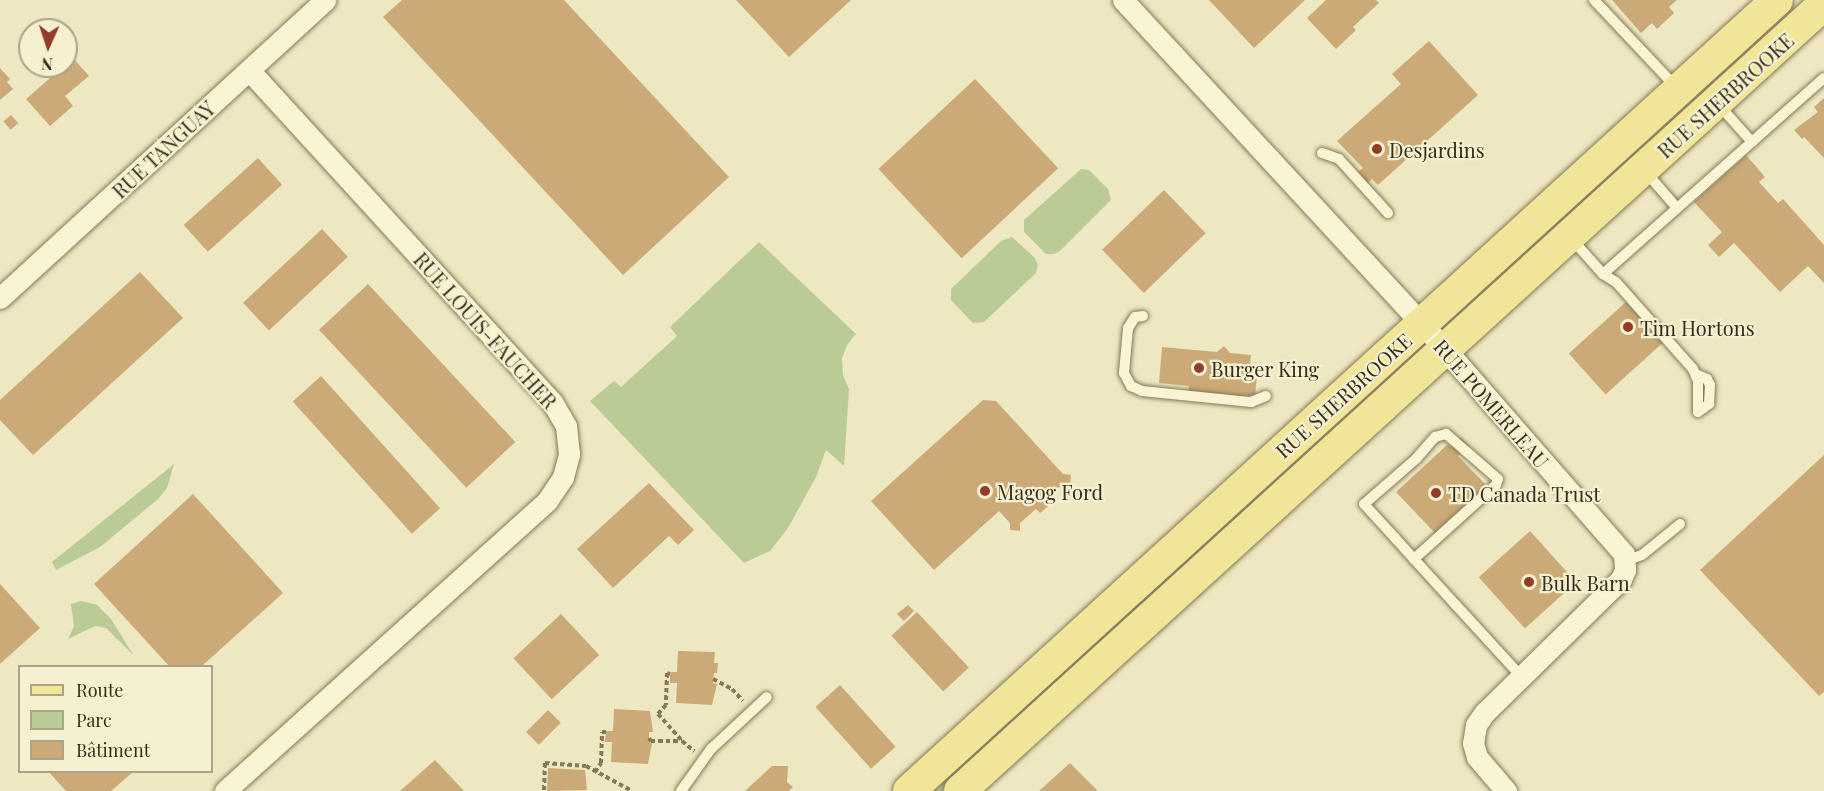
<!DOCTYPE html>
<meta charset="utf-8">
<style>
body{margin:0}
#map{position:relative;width:1824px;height:791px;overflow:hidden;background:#ede8c1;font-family:"Playfair Display",serif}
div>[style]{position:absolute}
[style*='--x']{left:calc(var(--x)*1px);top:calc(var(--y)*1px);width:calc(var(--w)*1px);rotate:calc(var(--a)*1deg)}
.green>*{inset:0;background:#bbcb95}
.building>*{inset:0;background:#cbaa77;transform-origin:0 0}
.path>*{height:4px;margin-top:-2px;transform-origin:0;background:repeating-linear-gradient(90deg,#867959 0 4.5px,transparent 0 7.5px)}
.roads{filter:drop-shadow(0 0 2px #867959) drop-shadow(0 0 2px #867959)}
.service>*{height:10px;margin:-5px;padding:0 5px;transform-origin:5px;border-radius:5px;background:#f8f4d4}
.minor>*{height:21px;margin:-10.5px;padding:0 10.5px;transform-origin:10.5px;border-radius:10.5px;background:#f8f4d4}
.primary>*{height:32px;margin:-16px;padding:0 16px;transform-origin:16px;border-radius:16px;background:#f1e698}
.dots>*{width:16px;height:16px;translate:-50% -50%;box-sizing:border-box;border:3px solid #f5f1d0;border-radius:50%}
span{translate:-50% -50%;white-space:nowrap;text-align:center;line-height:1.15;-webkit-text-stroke:4.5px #f5f1d0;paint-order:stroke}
.street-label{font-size:20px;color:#362e1d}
.poi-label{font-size:20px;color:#362e1d}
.left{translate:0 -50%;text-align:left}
.legend{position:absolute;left:18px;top:665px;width:195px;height:108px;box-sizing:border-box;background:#f5f1d0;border:2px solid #a9a388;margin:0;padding:8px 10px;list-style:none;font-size:18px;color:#362e1d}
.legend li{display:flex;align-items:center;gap:12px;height:30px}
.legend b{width:30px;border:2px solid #a9a388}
.north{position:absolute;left:18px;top:18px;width:60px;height:60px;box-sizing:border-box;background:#f5f1d0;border:2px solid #a9a388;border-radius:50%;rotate:183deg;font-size:16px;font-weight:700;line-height:24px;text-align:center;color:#362e1d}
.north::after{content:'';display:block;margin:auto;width:21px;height:27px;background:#953c29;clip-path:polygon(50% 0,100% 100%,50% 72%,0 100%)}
</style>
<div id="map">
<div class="green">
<i style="clip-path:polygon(1081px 169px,1089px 170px,1108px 189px,1111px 200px,1060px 251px,1054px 254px,1046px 254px,1024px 232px,1024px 220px)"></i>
<i style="clip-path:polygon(1012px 237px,1035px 258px,1038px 265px,1036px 273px,984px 322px,973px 323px,951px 300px,951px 289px,1001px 241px)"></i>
<i style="clip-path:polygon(759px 242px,856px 334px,847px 345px,842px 358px,843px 375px,849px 389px,844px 466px,826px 450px,816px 477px,788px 528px,770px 551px,744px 563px,590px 401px,614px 381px,621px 387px,677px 336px,670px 327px)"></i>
<i style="clip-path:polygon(174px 464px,167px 488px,158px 499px,100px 547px,56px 570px,52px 562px)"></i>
<i style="clip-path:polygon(1259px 488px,1265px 493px,944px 791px,929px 791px)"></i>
<i style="clip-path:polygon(81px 601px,97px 605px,111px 619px,134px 656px,106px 628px,95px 626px,68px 639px,74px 626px,71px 604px)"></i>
</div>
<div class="building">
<i style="clip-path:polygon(402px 0,564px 0,729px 177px,623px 275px,383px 17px)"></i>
<i style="clip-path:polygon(736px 0,851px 0,789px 57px)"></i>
<i style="clip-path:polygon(1209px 0,1305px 0,1254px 48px)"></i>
<i style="clip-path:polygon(1326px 0,1376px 0,1379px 3px,1353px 27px,1356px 30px,1336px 49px,1307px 18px)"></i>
<i style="clip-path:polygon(1612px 0,1677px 0,1669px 7px,1674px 13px,1657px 29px,1652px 23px,1641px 33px)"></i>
<i style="clip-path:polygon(1429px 41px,1478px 95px,1378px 185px,1372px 179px,1361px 189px,1351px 178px,1363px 168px,1337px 141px,1401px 84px,1392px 74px)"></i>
<i style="clip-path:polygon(73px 58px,89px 76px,65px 96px,73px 106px,50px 126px,26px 99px)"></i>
<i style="clip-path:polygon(0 68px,10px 79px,7px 82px,13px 89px,0 100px)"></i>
<i style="left:975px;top:79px;width:122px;height:132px;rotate:47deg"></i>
<i style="clip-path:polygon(1824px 98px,1824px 158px,1804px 137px,1802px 139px,1794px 130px,1818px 112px,1814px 107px)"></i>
<i style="left:11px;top:115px;width:11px;height:10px;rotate:49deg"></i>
<i style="clip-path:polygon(1746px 155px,1765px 177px,1759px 182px,1778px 203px,1783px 199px,1824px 245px,1824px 283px,1808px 266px,1780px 292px,1734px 243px,1719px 257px,1708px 245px,1722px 232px,1694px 202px)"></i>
<i style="left:258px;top:158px;width:36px;height:100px;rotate:48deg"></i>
<i style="left:1164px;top:190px;width:60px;height:86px;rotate:46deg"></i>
<i style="left:322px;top:229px;width:38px;height:108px;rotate:47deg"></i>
<i style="clip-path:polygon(140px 272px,183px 318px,33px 455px,0 420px,0 400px)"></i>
<i style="left:368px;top:284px;width:216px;height:67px;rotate:47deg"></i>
<i style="left:1626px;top:302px;width:55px;height:77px;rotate:48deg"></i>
<i style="clip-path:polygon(1224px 346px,1230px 353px,1251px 355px,1249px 373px,1257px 374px,1255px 398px,1188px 394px,1189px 386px,1159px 383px,1162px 347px,1217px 352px)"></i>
<i style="left:321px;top:376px;width:178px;height:38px;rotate:48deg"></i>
<i style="clip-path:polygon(983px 400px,996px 401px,1063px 474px,1071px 475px,1070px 485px,1063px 484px,1048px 498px,1052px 503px,1040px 513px,1036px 509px,1020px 523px,1020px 531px,1010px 530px,1010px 523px,999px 511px,934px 570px,871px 501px)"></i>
<i style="clip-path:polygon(1461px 437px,1469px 446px,1458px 456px,1486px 485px,1435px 533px,1396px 492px,1448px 444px,1450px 447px)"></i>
<i style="clip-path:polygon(1824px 455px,1824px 692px,1819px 696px,1700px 570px)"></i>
<i style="clip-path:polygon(649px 483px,694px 530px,678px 545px,669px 536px,613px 588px,577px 549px)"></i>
<i style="clip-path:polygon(193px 494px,283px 593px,202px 666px,169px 666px,94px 584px)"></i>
<i style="left:1530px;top:531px;width:69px;height:69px;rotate:48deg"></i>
<i style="clip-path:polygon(0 584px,40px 628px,0 664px)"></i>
<i style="clip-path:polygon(908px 605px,914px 611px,904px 621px,897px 614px)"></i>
<i style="left:917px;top:612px;width:76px;height:35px;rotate:47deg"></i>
<i style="left:561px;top:614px;width:56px;height:65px;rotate:47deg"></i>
<i style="clip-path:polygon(678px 651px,715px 652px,714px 663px,718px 663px,717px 673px,714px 673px,713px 683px,717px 684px,712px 705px,676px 703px,677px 683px,670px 683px,670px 672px,677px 672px)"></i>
<i style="left:840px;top:685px;width:83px;height:33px;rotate:48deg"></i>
<i style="clip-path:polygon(614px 709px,650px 711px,653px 732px,649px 732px,649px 742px,652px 743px,648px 764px,611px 762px,612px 742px,605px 742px,606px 731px,613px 731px)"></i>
<i style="left:548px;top:710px;width:18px;height:31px;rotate:45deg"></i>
<i style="clip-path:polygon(435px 760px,464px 791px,400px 791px)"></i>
<i style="clip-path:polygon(1070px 763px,1098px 791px,1039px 791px)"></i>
<i style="clip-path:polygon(772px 766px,788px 766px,787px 782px,793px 787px,789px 791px,745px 791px)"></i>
<i style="clip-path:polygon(548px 768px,585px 770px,587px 790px,547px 791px)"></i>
<i style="clip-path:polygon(49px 772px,133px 772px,111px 791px,66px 791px)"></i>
</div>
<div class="path">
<i style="--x:670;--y:674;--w:3;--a:-162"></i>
<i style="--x:667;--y:673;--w:32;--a:92"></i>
<i style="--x:666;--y:705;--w:12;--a:132"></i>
<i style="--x:658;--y:714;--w:36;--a:48"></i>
<i style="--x:713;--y:679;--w:21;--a:28"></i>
<i style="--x:732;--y:689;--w:16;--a:47"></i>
<i style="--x:649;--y:738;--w:4;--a:56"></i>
<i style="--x:651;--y:741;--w:31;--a:0"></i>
<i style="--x:682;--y:741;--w:16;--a:40"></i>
<i style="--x:595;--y:772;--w:11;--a:-56"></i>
<i style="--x:601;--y:763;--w:31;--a:-88"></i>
<i style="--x:602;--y:732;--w:4;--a:0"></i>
<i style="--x:544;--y:790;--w:27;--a:-88"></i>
<i style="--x:545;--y:763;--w:41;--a:4.2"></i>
<i style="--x:586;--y:766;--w:52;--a:28.5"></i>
</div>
<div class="roads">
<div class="service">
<i style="--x:1594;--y:0;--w:120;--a:46.7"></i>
<i style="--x:1718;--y:104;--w:51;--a:48.2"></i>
<i style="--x:1322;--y:153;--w:18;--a:19"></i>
<i style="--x:1339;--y:159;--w:73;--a:47.8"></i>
<i style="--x:1644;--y:170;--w:50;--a:49"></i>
<i style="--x:1570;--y:237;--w:50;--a:48.3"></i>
<i style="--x:1603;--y:274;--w:295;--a:-41.6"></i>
<i style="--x:1603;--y:274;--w:15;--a:32"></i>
<i style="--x:1616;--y:282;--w:116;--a:48.5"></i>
<i style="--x:1693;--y:369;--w:13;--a:67"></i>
<i style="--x:1698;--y:381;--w:31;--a:90"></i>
<i style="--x:1698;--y:412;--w:14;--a:-36"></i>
<i style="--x:1709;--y:404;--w:19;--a:-87"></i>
<i style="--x:1710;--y:385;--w:7;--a:-117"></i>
<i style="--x:1707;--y:379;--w:12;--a:-156"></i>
<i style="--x:1143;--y:316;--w:8;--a:173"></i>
<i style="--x:1135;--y:317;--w:13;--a:122"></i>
<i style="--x:1128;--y:328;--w:45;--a:95.1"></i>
<i style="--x:1124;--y:373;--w:15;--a:62"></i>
<i style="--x:1131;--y:386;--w:12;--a:24"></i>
<i style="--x:1142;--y:391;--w:110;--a:5.8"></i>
<i style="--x:1251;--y:402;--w:16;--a:-22"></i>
<i style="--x:1414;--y:559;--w:110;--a:-42.1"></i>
<i style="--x:1496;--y:485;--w:6;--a:-72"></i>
<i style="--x:1498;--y:479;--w:69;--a:-139.1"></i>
<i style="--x:1446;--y:434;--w:11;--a:165"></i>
<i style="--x:1435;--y:437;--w:28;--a:131"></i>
<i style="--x:1417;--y:458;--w:70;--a:139"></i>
<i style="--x:1364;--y:504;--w:47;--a:47.6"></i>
<i style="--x:1396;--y:539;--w:27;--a:48"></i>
<i style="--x:1414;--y:559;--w:61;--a:47.7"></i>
<i style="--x:1455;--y:604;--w:98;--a:47.5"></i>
<i style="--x:1626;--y:561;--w:17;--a:-21"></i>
<i style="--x:1642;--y:555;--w:49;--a:-39.2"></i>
<i style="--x:681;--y:791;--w:52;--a:-54.5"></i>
<i style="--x:711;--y:749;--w:76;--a:-42.9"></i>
</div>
<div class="minor">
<i style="--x:1123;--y:0;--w:475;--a:47.3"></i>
<i style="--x:1445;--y:349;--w:272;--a:48.9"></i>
<i style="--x:1624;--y:554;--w:16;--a:86"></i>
<i style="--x:1625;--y:570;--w:10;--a:114"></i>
<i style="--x:1621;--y:579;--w:190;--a:135.6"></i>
<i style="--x:1485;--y:712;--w:16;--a:125"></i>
<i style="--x:1476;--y:725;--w:18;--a:99"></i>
<i style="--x:1473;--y:743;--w:15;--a:74"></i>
<i style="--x:1477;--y:757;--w:45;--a:49.5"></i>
<i style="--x:0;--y:298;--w:441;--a:-42.5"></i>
<i style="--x:225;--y:791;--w:433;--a:-42"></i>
<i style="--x:547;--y:501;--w:29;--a:-56"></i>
<i style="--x:563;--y:477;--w:24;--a:-75"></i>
<i style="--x:569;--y:454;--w:28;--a:-96"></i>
<i style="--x:566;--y:426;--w:28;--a:-120"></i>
<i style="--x:552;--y:402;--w:449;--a:-132.4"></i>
</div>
<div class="primary">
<i style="--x:909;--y:791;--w:1174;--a:-42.34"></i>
<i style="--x:960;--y:791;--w:1169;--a:-42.33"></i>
</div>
</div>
<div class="dots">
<i style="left:1377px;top:149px;background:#953c29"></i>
<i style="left:1628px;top:327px;background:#953c29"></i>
<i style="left:1199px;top:368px;background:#953c29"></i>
<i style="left:985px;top:491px;background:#953c29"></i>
<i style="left:1436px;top:493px;background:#953c29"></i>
<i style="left:1529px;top:582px;background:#953c29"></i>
</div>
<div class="street-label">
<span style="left:1725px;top:95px;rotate:-42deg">RUE SHERBROOKE</span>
<span style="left:163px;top:149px;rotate:-43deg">RUE TANGUAY</span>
<span style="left:486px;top:330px;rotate:48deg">RUE LOUIS-FAUCHER</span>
<span style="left:1343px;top:395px;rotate:-42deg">RUE SHERBROOKE</span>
<span style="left:1492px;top:403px;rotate:49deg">RUE POMERLEAU</span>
</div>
<div class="poi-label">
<span class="left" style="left:1389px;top:149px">Desjardins</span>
<span class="left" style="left:1640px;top:327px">Tim Hortons</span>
<span class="left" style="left:1211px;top:368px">Burger King</span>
<span class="left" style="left:997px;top:491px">Magog Ford</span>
<span class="left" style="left:1448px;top:493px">TD Canada Trust</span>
<span class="left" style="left:1541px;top:582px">Bulk Barn</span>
</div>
<ul class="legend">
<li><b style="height:8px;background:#f1e698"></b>Route</li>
<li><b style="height:16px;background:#bbcb95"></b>Parc</li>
<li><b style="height:16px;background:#cbaa77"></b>Bâtiment</li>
</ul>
<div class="north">N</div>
</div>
